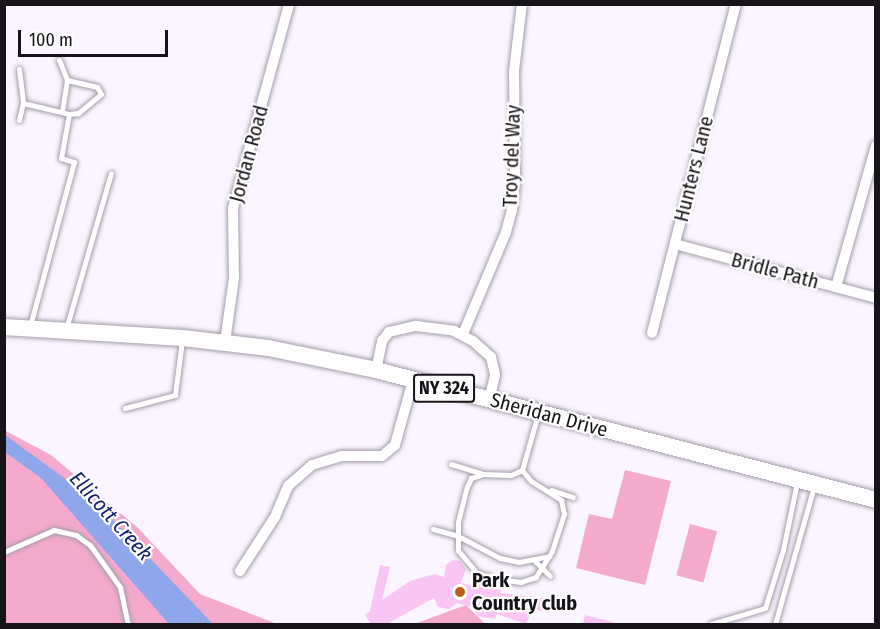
<!DOCTYPE html>
<style>
body{margin:0}
#map{position:relative;width:880px;height:629px;overflow:hidden;background:#faf5fe;font-family:"Fira Sans Condensed",sans-serif}
div>[style]{position:absolute}
[style*='--x']{left:calc(var(--x)*1px);top:calc(var(--y)*1px);width:calc(var(--w)*1px);rotate:calc(var(--a)*1deg)}
.green>*{inset:0;background:#f4aacc;transform-origin:0 0}
.water>*{inset:0;background:#90a6ea}
.building>*{inset:0;background:#f9c6f3}
.roads{filter:drop-shadow(0 0 2px #a59dab) drop-shadow(0 0 2px #a59dab)}
.service>*{height:5px;margin:-2.5px;padding:0 2.5px;transform-origin:2.5px;border-radius:2.5px;background:#fff}
.minor>*{height:10px;margin:-5px;padding:0 5px;transform-origin:5px;border-radius:5px;background:#fff}
.primary>*{height:16px;margin:-8px;padding:0 8px;transform-origin:8px;border-radius:8px;background:#fff}
.dots>*{width:16px;height:16px;translate:-50% -50%;box-sizing:border-box;border:3px solid #fff;border-radius:50%}
span{translate:-50% -50%;white-space:nowrap;text-align:center;line-height:1.15;-webkit-text-stroke:4.5px #fff;paint-order:stroke}
.shield-label span{padding:2px 4px;background:#fff;border:2px solid;border-radius:4px;-webkit-text-stroke-width:0}
.shield-label{font-size:18px;color:#171419;font-weight:700}
.street-label{font-size:20px;color:#171419}
.poi-label{font-size:20px;color:#171419;font-weight:700}
.left{translate:0 -50%;text-align:left}
.water-label{font-size:21px;color:#17226e;font-style:italic}
.frame{position:absolute;inset:0;border:6px solid #171419;pointer-events:none}
.scale{position:absolute;left:18px;top:30px;width:150px;height:27px;box-sizing:border-box;border:3px solid #171419;border-top:0;padding-left:8px;font-size:18px;line-height:21px;white-space:nowrap;color:#171419;-webkit-text-stroke:4px #fff;paint-order:stroke}
</style>
<div id="map">
<div class="green">
<i style="clip-path:polygon(4px 430px,51px 455px,137px 527px,200px 594px,277px 624px,5px 624px)"></i>
<i style="clip-path:polygon(625px 470px,671px 481px,645px 585px,576px 568px,589px 514px,612px 519px)"></i>
<i style="left:690px;top:524px;width:28px;height:53px;rotate:15deg"></i>
<i style="clip-path:polygon(466px 605px,485px 624px,414px 624px)"></i>
</div>
<div class="water">
<i style="clip-path:polygon(5px 435px,93px 499px,213px 624px,169px 624px,41px 478px,5px 452px)"></i>
</div>
<div class="building">
<i style="clip-path:polygon(453px 560px,460px 561px,466px 569px,461px 583px,479px 587px,480px 579px,492px 580px,503px 585px,500px 593px,545px 598px,543px 611px,533px 609px,526px 624px,497px 614px,495px 619px,477px 616px,473px 607px,457px 603px,449px 609px,438px 607px,434px 598px,387px 624px,371px 624px,365px 615px,370px 611px,380px 565px,390px 567px,382px 600px,410px 581px,434px 574px,444px 577px,446px 565px)"></i>
<i style="clip-path:polygon(585px 615px,613px 622px,613px 624px,583px 624px)"></i>
</div>
<div class="roads">
<div class="service">
<i style="--x:59;--y:60;--w:22;--a:68"></i>
<i style="--x:67;--y:80;--w:32;--a:99"></i>
<i style="--x:19;--y:69;--w:34;--a:83"></i>
<i style="--x:23;--y:103;--w:47;--a:13.4"></i>
<i style="--x:69;--y:114;--w:45;--a:100.3"></i>
<i style="--x:61;--y:158;--w:14;--a:17"></i>
<i style="--x:74;--y:162;--w:170;--a:105"></i>
<i style="--x:67;--y:80;--w:31;--a:13"></i>
<i style="--x:97;--y:87;--w:8;--a:60"></i>
<i style="--x:101;--y:94;--w:30;--a:140"></i>
<i style="--x:78;--y:113;--w:9;--a:174"></i>
<i style="--x:19;--y:120;--w:17;--a:-77"></i>
<i style="--x:66;--y:329;--w:162;--a:-73.9"></i>
<i style="--x:125;--y:408;--w:52;--a:-14.6"></i>
<i style="--x:175;--y:395;--w:55;--a:-82.7"></i>
<i style="--x:451;--y:464;--w:31;--a:17"></i>
<i style="--x:522;--y:470;--w:58;--a:-74.1"></i>
<i style="--x:551;--y:490;--w:23;--a:18"></i>
<i style="--x:433;--y:529;--w:24;--a:15"></i>
<i style="--x:456;--y:535;--w:50;--a:27.6"></i>
<i style="--x:500;--y:558;--w:19;--a:12"></i>
<i style="--x:519;--y:562;--w:31;--a:-11"></i>
<i style="--x:4;--y:552;--w:55;--a:-23.7"></i>
<i style="--x:54;--y:530;--w:23;--a:13"></i>
<i style="--x:76;--y:535;--w:17;--a:36"></i>
<i style="--x:90;--y:545;--w:52;--a:54.5"></i>
<i style="--x:120;--y:587;--w:38;--a:78"></i>
<i style="--x:535;--y:561;--w:21;--a:45"></i>
<i style="--x:489;--y:577;--w:13;--a:-162"></i>
<i style="--x:477;--y:573;--w:30;--a:-130"></i>
<i style="--x:458;--y:550;--w:28;--a:-90"></i>
<i style="--x:458;--y:522;--w:36;--a:-76"></i>
<i style="--x:467;--y:487;--w:10;--a:-66"></i>
<i style="--x:471;--y:478;--w:13;--a:-18"></i>
<i style="--x:483;--y:474;--w:28;--a:2"></i>
<i style="--x:511;--y:475;--w:12;--a:-24"></i>
<i style="--x:522;--y:470;--w:14;--a:51"></i>
<i style="--x:531;--y:481;--w:36;--a:32"></i>
<i style="--x:561;--y:500;--w:14;--a:78"></i>
<i style="--x:564;--y:514;--w:39;--a:108"></i>
<i style="--x:552;--y:551;--w:31;--a:122"></i>
<i style="--x:536;--y:577;--w:16;--a:162"></i>
<i style="--x:521;--y:582;--w:24;--a:-173"></i>
<i style="--x:711;--y:624;--w:56;--a:-16.5"></i>
<i style="--x:765;--y:608;--w:61;--a:-72.8"></i>
<i style="--x:783;--y:550;--w:69;--a:-78.4"></i>
<i style="--x:775;--y:624;--w:143;--a:-74.2"></i>
</div>
<div class="minor">
<i style="--x:675;--y:244;--w:208;--a:15"></i>
<i style="--x:836;--y:287;--w:147;--a:-74.2"></i>
<i style="--x:652;--y:333;--w:340;--a:-75.7"></i>
<i style="--x:463;--y:334;--w:111;--a:-67.1"></i>
<i style="--x:506;--y:232;--w:23;--a:-75"></i>
<i style="--x:512;--y:210;--w:31;--a:-84"></i>
<i style="--x:515;--y:179;--w:108;--a:-90.5"></i>
<i style="--x:514;--y:71;--w:67;--a:-83.2"></i>
<i style="--x:225;--y:342;--w:65;--a:-82"></i>
<i style="--x:234;--y:278;--w:70;--a:-90.8"></i>
<i style="--x:233;--y:208;--w:212;--a:-74.6"></i>
<i style="--x:376;--y:370;--w:30;--a:-78"></i>
<i style="--x:382;--y:341;--w:11;--a:-52"></i>
<i style="--x:389;--y:332;--w:28;--a:-13"></i>
<i style="--x:416;--y:326;--w:38;--a:7"></i>
<i style="--x:454;--y:331;--w:21;--a:28"></i>
<i style="--x:473;--y:341;--w:24;--a:42"></i>
<i style="--x:491;--y:357;--w:18;--a:77"></i>
<i style="--x:495;--y:375;--w:26;--a:103"></i>
<i style="--x:240;--y:571;--w:64;--a:-57.1"></i>
<i style="--x:275;--y:517;--w:34;--a:-67"></i>
<i style="--x:288;--y:486;--w:32;--a:-41"></i>
<i style="--x:312;--y:465;--w:31;--a:-17"></i>
<i style="--x:342;--y:456;--w:40;--a:0"></i>
<i style="--x:382;--y:456;--w:17;--a:-40"></i>
<i style="--x:395;--y:445;--w:67;--a:-74.5"></i>
</div>
<div class="primary">
<i style="--x:4;--y:327;--w:179;--a:3.5"></i>
<i style="--x:183;--y:338;--w:86;--a:6.7"></i>
<i style="--x:268;--y:348;--w:110;--a:11.5"></i>
<i style="--x:376;--y:370;--w:517;--a:14.57"></i>
</div>
</div>
<div class="dots">
<i style="left:460px;top:592px;background:#bd5e16"></i>
</div>
<div class="shield-label">
<span style="left:444px;top:388px">NY 324</span>
</div>
<div class="street-label">
<span style="left:249px;top:154px;rotate:-75deg">Jordan Road</span>
<span style="left:512px;top:156px;rotate:-88deg">Troy del Way</span>
<span style="left:694px;top:169px;rotate:-76deg">Hunters Lane</span>
<span style="left:775px;top:271px;rotate:15deg">Bridle Path</span>
<span style="left:549px;top:415px;rotate:15deg">Sheridan Drive</span>
</div>
<div class="poi-label">
<span class="left" style="left:472px;top:592px">Park<br>Country club</span>
</div>
<div class="water-label">
<span style="left:111px;top:516px;rotate:48deg">Ellicott Creek</span>
</div>
<div class="frame"></div>
<div class="scale">100 m</div>
</div>
